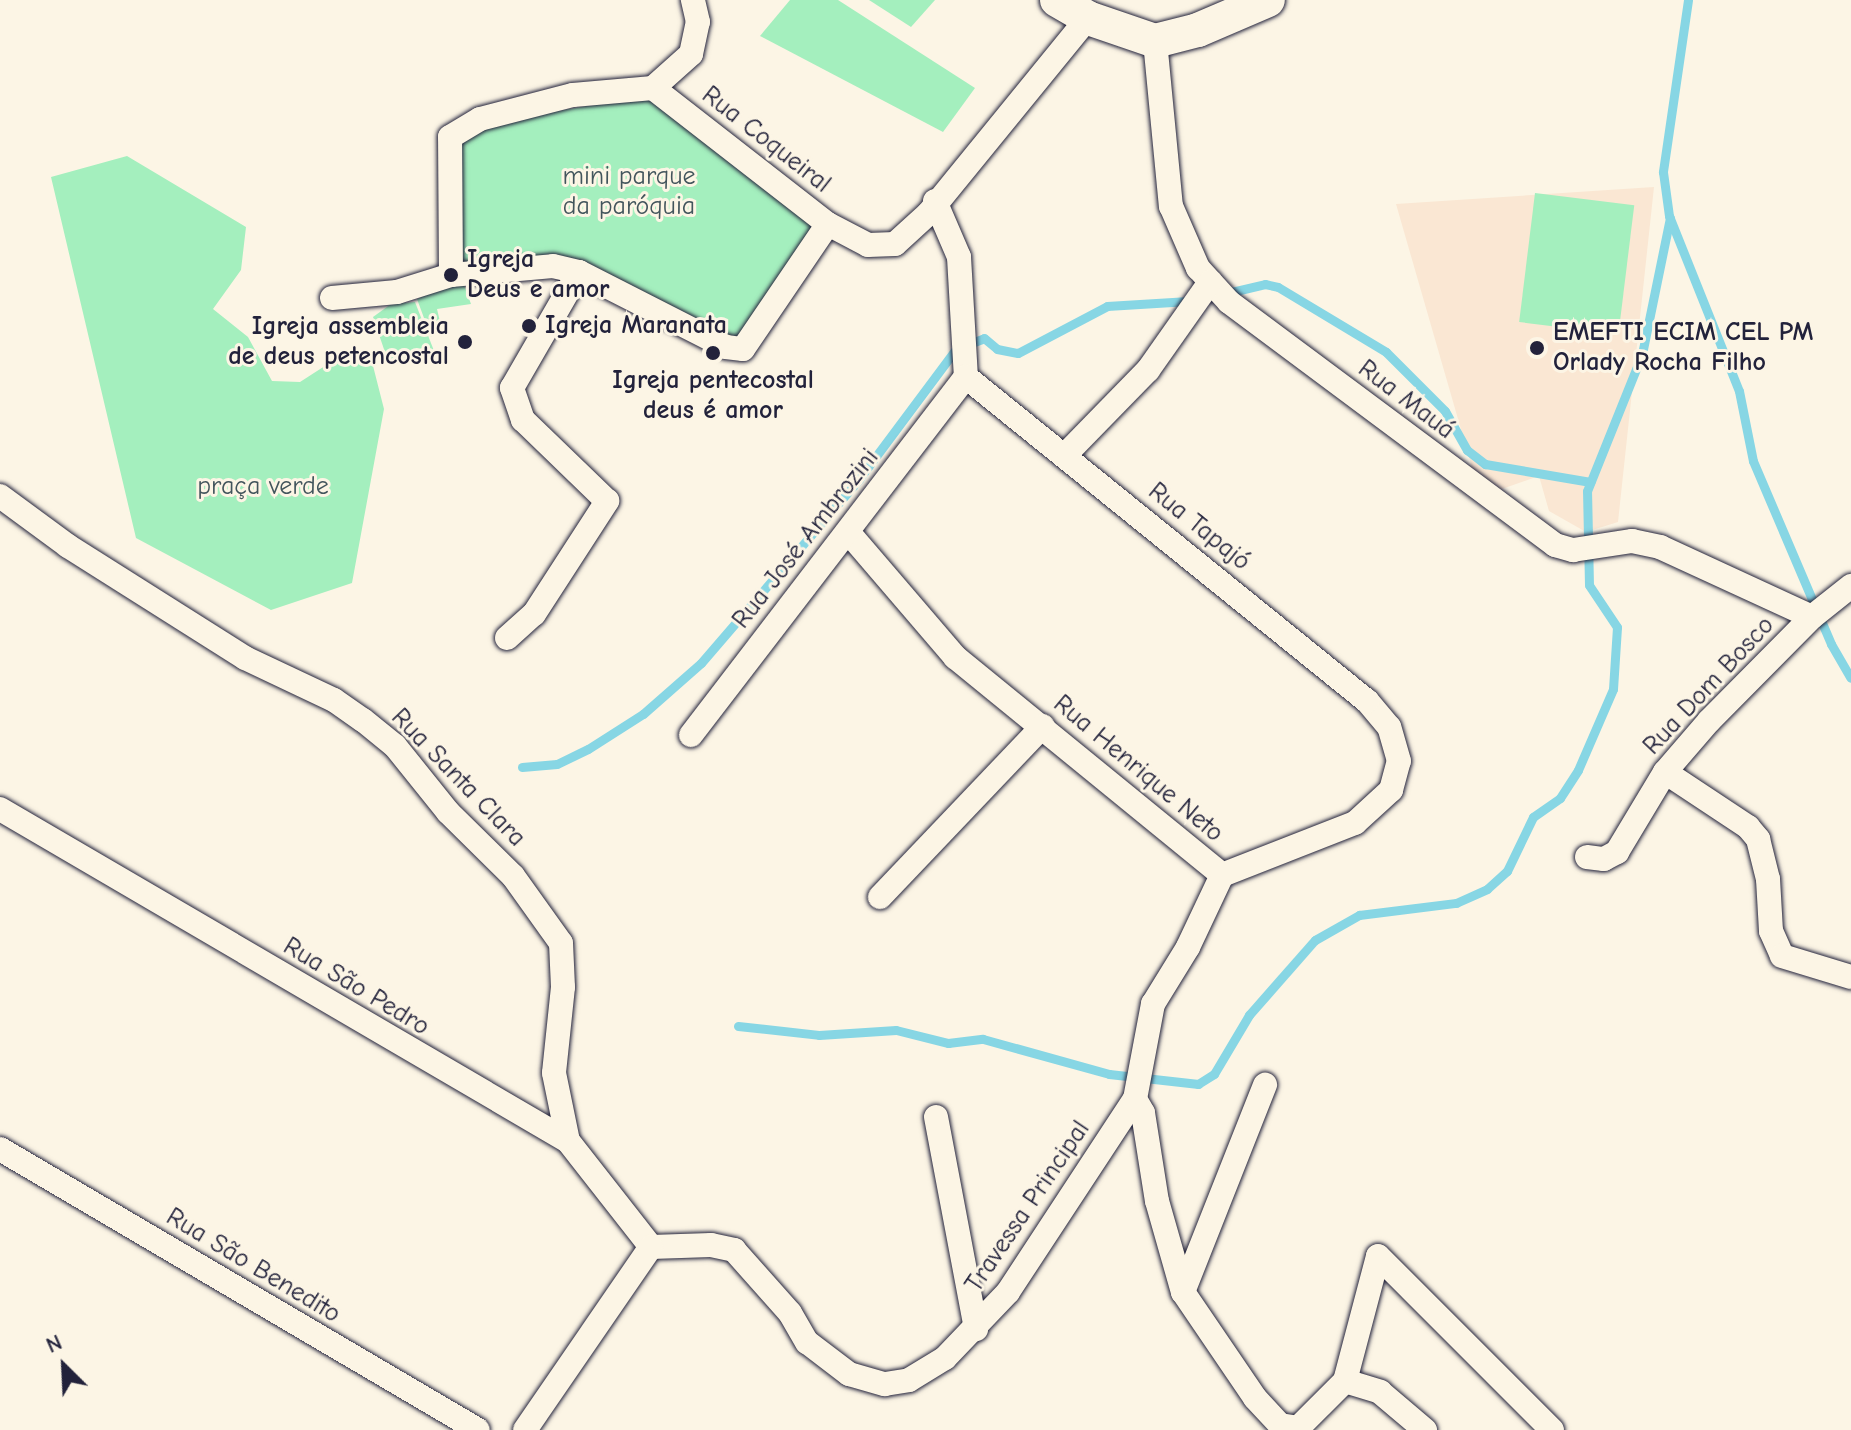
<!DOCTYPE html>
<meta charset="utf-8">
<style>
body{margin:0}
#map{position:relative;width:1851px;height:1430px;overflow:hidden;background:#fcf5e5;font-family:"Comic Neue",sans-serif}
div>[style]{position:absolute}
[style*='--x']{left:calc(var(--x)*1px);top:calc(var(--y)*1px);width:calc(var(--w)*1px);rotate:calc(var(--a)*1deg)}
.built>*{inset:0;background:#fae7d3}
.green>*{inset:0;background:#a4efbe;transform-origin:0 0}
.stream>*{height:9px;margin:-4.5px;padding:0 4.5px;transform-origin:4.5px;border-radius:4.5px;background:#87d6e4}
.roads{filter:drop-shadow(0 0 2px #22223b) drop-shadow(0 0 2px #22223b)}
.street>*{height:24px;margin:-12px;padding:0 12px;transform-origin:12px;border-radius:12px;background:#fcf5e5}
.secondary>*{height:34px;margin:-17px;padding:0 17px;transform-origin:17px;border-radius:17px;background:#fcf5e5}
.dots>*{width:22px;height:22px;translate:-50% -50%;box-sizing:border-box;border:4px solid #fcf5e5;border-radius:50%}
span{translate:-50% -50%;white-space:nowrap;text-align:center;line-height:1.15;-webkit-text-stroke:6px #fcf5e5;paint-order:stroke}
.street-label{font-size:26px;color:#22223b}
.park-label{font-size:26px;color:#42555c}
.poi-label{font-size:26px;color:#22223b;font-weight:700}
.left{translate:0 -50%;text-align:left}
.right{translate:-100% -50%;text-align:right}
.north{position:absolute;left:24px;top:1326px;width:80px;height:80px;-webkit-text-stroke:6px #fcf5e5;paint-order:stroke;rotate:336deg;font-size:22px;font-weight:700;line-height:32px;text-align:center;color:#22223b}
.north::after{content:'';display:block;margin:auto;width:28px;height:36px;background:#22223b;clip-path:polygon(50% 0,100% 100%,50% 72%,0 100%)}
</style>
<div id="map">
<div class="built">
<i style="clip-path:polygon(1654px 187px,1618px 522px,1586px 532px,1549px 511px,1539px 476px,1499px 490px,1473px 471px,1396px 204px)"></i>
</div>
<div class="green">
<i style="clip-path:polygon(790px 0,838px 0,975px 88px,943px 132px,760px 36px)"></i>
<i style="clip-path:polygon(869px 0,935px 0,911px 27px)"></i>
<i style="clip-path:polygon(651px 95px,819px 225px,739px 341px,553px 258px,459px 265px,456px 143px,482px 124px)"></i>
<i style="clip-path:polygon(127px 156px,246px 227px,241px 270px,213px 309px,248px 337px,272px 381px,300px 382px,331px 362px,371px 358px,384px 409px,352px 583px,271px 610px,136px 538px,51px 177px)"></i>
<i style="left:1535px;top:193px;width:100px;height:130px;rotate:7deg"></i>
<i style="clip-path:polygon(462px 279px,471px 304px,437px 309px,442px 330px,431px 337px,417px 299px)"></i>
<i style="clip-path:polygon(415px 302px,436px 356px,389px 364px,373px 317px,391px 304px)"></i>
</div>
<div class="stream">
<i style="--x:1688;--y:0;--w:174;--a:98.3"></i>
<i style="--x:1663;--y:172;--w:44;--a:82.2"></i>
<i style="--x:1669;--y:216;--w:188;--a:68.2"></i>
<i style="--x:1739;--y:391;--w:71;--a:78.7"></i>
<i style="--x:1753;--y:461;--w:199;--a:66.9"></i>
<i style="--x:1831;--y:644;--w:39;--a:60"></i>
<i style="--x:1223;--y:294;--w:43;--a:-13.4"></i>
<i style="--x:1265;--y:284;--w:13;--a:13"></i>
<i style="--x:1278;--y:287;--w:126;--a:31"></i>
<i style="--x:1386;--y:352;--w:83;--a:45"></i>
<i style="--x:1445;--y:411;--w:45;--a:60.6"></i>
<i style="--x:1467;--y:450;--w:23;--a:38"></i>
<i style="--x:1485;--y:464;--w:107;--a:9.7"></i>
<i style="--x:522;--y:767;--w:35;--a:-5"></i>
<i style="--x:557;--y:764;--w:34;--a:-26"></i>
<i style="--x:588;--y:749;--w:65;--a:-32.5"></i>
<i style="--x:643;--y:714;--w:77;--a:-41.3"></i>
<i style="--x:701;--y:663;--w:243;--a:-49.3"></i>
<i style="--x:859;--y:479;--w:162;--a:-53.3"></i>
<i style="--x:956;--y:349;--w:30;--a:-21"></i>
<i style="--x:984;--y:338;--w:17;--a:40"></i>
<i style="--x:997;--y:349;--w:21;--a:11"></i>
<i style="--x:1018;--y:353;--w:101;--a:-27.8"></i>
<i style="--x:1107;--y:306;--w:82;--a:-3.5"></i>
<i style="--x:738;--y:1026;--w:81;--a:6.3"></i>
<i style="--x:819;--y:1035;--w:77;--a:-3.7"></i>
<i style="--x:896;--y:1030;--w:54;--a:14"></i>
<i style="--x:948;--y:1043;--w:35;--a:-7"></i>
<i style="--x:983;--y:1039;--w:131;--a:15.5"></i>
<i style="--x:1109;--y:1074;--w:90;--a:6.4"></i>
<i style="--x:1198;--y:1084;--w:19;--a:-32"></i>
<i style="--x:1214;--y:1074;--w:69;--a:-59.3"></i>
<i style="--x:1249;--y:1015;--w:100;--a:-48.7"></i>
<i style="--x:1315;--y:940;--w:51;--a:-29.6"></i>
<i style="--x:1359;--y:915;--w:98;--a:-7.1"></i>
<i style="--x:1456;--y:903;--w:34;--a:-24"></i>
<i style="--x:1487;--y:889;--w:27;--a:-42"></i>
<i style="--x:1507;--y:871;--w:60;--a:-64.3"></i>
<i style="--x:1533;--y:817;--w:33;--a:-35"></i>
<i style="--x:1560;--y:798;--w:33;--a:-57"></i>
<i style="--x:1578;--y:770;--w:88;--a:-66.6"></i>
<i style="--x:1613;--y:689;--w:62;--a:-86.3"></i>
<i style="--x:1617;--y:627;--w:50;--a:-123.7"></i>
<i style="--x:1589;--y:585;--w:94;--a:-91.2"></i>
<i style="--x:1587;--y:491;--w:148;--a:-68.1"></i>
<i style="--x:1642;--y:354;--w:139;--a:-78.4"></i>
</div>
<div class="roads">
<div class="street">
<i style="--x:1155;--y:41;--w:166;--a:84.5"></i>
<i style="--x:1171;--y:206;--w:68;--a:66.5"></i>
<i style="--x:1198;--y:268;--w:46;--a:47.6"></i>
<i style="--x:1229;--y:302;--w:407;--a:36.7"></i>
<i style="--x:1555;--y:545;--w:19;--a:16"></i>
<i style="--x:1573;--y:550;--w:60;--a:-8.7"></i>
<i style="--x:1632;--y:541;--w:29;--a:12"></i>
<i style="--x:1660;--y:547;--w:167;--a:24.7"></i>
<i style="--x:653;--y:88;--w:51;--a:-41.8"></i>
<i style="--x:691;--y:54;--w:33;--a:-78"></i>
<i style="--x:698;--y:22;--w:23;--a:-103"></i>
<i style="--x:935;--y:201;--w:61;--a:66.8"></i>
<i style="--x:959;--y:257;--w:120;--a:86.7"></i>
<i style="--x:451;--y:275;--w:138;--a:-90.4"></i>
<i style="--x:450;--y:137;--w:35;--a:-31"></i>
<i style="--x:480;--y:119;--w:96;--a:-14.5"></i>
<i style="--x:573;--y:95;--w:80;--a:-5"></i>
<i style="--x:653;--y:88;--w:222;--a:37.9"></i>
<i style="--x:828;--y:224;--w:45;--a:27.7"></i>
<i style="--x:868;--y:245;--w:27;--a:-2"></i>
<i style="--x:895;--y:244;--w:45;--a:-42.3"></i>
<i style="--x:928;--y:214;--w:253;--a:-50.8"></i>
<i style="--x:332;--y:298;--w:65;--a:-5.3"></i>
<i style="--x:397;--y:292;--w:57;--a:-17.5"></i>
<i style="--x:451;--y:275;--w:102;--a:-5"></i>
<i style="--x:553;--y:266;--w:27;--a:13"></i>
<i style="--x:579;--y:272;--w:165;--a:27"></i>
<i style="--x:726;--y:347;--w:17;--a:7"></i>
<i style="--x:743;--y:349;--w:151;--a:-55.8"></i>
<i style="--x:1066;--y:454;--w:117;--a:-45.7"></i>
<i style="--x:1148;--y:370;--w:108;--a:-54.8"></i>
<i style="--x:0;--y:496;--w:84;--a:36.3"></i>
<i style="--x:68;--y:546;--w:209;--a:32.3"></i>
<i style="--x:245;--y:658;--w:98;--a:25.3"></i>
<i style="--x:334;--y:700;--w:35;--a:35"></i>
<i style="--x:363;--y:720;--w:41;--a:39.1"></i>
<i style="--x:395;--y:746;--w:85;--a:51.2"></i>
<i style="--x:448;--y:812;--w:91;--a:44.6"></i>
<i style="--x:513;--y:876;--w:82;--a:54.4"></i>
<i style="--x:561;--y:943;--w:44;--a:87.4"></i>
<i style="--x:563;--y:987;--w:86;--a:96"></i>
<i style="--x:554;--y:1073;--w:69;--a:78.4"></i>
<i style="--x:848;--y:532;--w:165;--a:49.4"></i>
<i style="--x:955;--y:657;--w:345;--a:39.2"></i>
<i style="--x:507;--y:638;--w:36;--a:-42"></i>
<i style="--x:534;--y:614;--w:135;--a:-57.1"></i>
<i style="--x:607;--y:501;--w:117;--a:-136"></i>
<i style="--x:523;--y:420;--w:34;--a:-109"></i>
<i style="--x:512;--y:388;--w:134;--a:-60"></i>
<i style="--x:691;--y:735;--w:451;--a:-52.5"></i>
<i style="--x:1665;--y:772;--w:100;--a:33.5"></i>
<i style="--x:1748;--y:827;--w:16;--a:50"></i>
<i style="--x:1758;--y:839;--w:41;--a:76"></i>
<i style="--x:1768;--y:879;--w:52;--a:86.7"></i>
<i style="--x:1771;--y:931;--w:27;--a:66"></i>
<i style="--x:1782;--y:956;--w:72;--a:16.9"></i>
<i style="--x:0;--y:809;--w:658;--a:30.31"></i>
<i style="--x:568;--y:1141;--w:135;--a:51.9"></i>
<i style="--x:651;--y:1247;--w:60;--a:-1.9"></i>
<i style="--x:711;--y:1245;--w:24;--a:12"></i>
<i style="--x:734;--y:1250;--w:84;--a:48.4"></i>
<i style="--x:790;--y:1313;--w:34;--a:60"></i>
<i style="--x:807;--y:1342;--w:53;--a:37.3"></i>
<i style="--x:849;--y:1374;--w:37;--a:16"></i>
<i style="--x:885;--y:1384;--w:24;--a:-9"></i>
<i style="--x:909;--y:1380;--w:42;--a:-31.4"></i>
<i style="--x:945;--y:1358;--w:91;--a:-46.3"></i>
<i style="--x:1008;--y:1292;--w:231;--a:-56.7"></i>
<i style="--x:1135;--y:1099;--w:97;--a:-79.3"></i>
<i style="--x:1153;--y:1004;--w:67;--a:-58.4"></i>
<i style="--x:1188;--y:947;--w:80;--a:-64.7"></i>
<i style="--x:1222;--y:875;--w:143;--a:-21.4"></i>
<i style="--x:1355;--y:823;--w:49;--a:-42.5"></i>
<i style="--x:1391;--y:790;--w:30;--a:-75"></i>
<i style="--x:1399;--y:761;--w:35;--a:-106"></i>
<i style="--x:1389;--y:727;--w:34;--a:-130"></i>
<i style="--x:1367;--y:701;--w:516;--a:-141.06"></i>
<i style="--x:1587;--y:857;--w:17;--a:7"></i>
<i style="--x:1604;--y:859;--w:15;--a:-28"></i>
<i style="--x:1617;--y:852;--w:93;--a:-59"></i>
<i style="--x:1665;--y:772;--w:67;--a:-49.2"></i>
<i style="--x:1709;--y:721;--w:146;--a:-45.3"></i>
<i style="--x:1812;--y:617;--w:50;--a:-38.5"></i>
<i style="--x:880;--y:897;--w:236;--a:-46.4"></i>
<i style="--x:1135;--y:1099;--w:16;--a:60"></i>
<i style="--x:1143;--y:1113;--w:89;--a:81"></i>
<i style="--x:1157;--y:1201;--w:95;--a:74.1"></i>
<i style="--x:1183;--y:1292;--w:128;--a:55.8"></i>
<i style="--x:1255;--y:1398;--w:37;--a:47"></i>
<i style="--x:1280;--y:1425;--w:18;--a:9"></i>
<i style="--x:936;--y:1117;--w:216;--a:79.3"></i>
<i style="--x:0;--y:1149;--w:554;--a:30.45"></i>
<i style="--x:1378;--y:1256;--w:246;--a:45"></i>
<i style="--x:1183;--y:1292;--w:223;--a:-68.4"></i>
<i style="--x:1345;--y:1381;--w:37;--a:17"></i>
<i style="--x:1380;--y:1392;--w:59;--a:40.2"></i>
<i style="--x:525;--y:1430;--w:222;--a:-55.5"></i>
<i style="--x:1296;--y:1430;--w:69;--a:-45"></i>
<i style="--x:1345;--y:1381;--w:129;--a:-75.2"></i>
</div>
<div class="secondary">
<i style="--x:1057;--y:0;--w:36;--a:30"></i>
<i style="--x:1088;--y:18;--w:71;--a:18.9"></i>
<i style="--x:1155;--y:41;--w:44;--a:-14.3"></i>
<i style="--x:1198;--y:30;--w:76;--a:-23.2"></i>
</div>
</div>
<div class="dots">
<i style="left:451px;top:275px;background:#22223b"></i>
<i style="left:529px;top:326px;background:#22223b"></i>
<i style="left:465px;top:342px;background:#22223b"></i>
<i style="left:1537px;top:348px;background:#22223b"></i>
<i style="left:713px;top:353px;background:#22223b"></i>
</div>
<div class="street-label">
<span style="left:766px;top:140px;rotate:38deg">Rua Coqueiral</span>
<span style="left:1406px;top:400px;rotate:37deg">Rua Mauá</span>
<span style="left:1199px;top:527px;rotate:39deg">Rua Tapajó</span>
<span style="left:806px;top:539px;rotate:-52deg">Rua José Ambrozini</span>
<span style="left:1709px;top:686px;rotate:-47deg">Rua Dom Bosco</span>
<span style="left:1138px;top:769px;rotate:40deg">Rua Henrique Neto</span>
<span style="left:458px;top:778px;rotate:46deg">Rua Santa Clara</span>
<span style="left:356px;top:987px;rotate:31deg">Rua São Pedro</span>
<span style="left:1028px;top:1207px;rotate:-56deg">Travessa Principal</span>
<span style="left:253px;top:1266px;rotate:31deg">Rua São Benedito</span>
</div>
<div class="park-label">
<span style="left:629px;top:192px">mini parque<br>da paróquia</span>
<span style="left:263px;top:487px">praça verde</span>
</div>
<div class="poi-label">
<span class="left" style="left:467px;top:275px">Igreja<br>Deus e amor</span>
<span class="left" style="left:545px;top:326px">Igreja Maranata</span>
<span class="right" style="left:449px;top:342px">Igreja assembleia<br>de deus petencostal</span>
<span class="left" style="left:1553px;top:348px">EMEFTI ECIM CEL PM<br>Orlady Rocha Filho</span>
<span style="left:713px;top:396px">Igreja pentecostal<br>deus é amor</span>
</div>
<div class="north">N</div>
</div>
